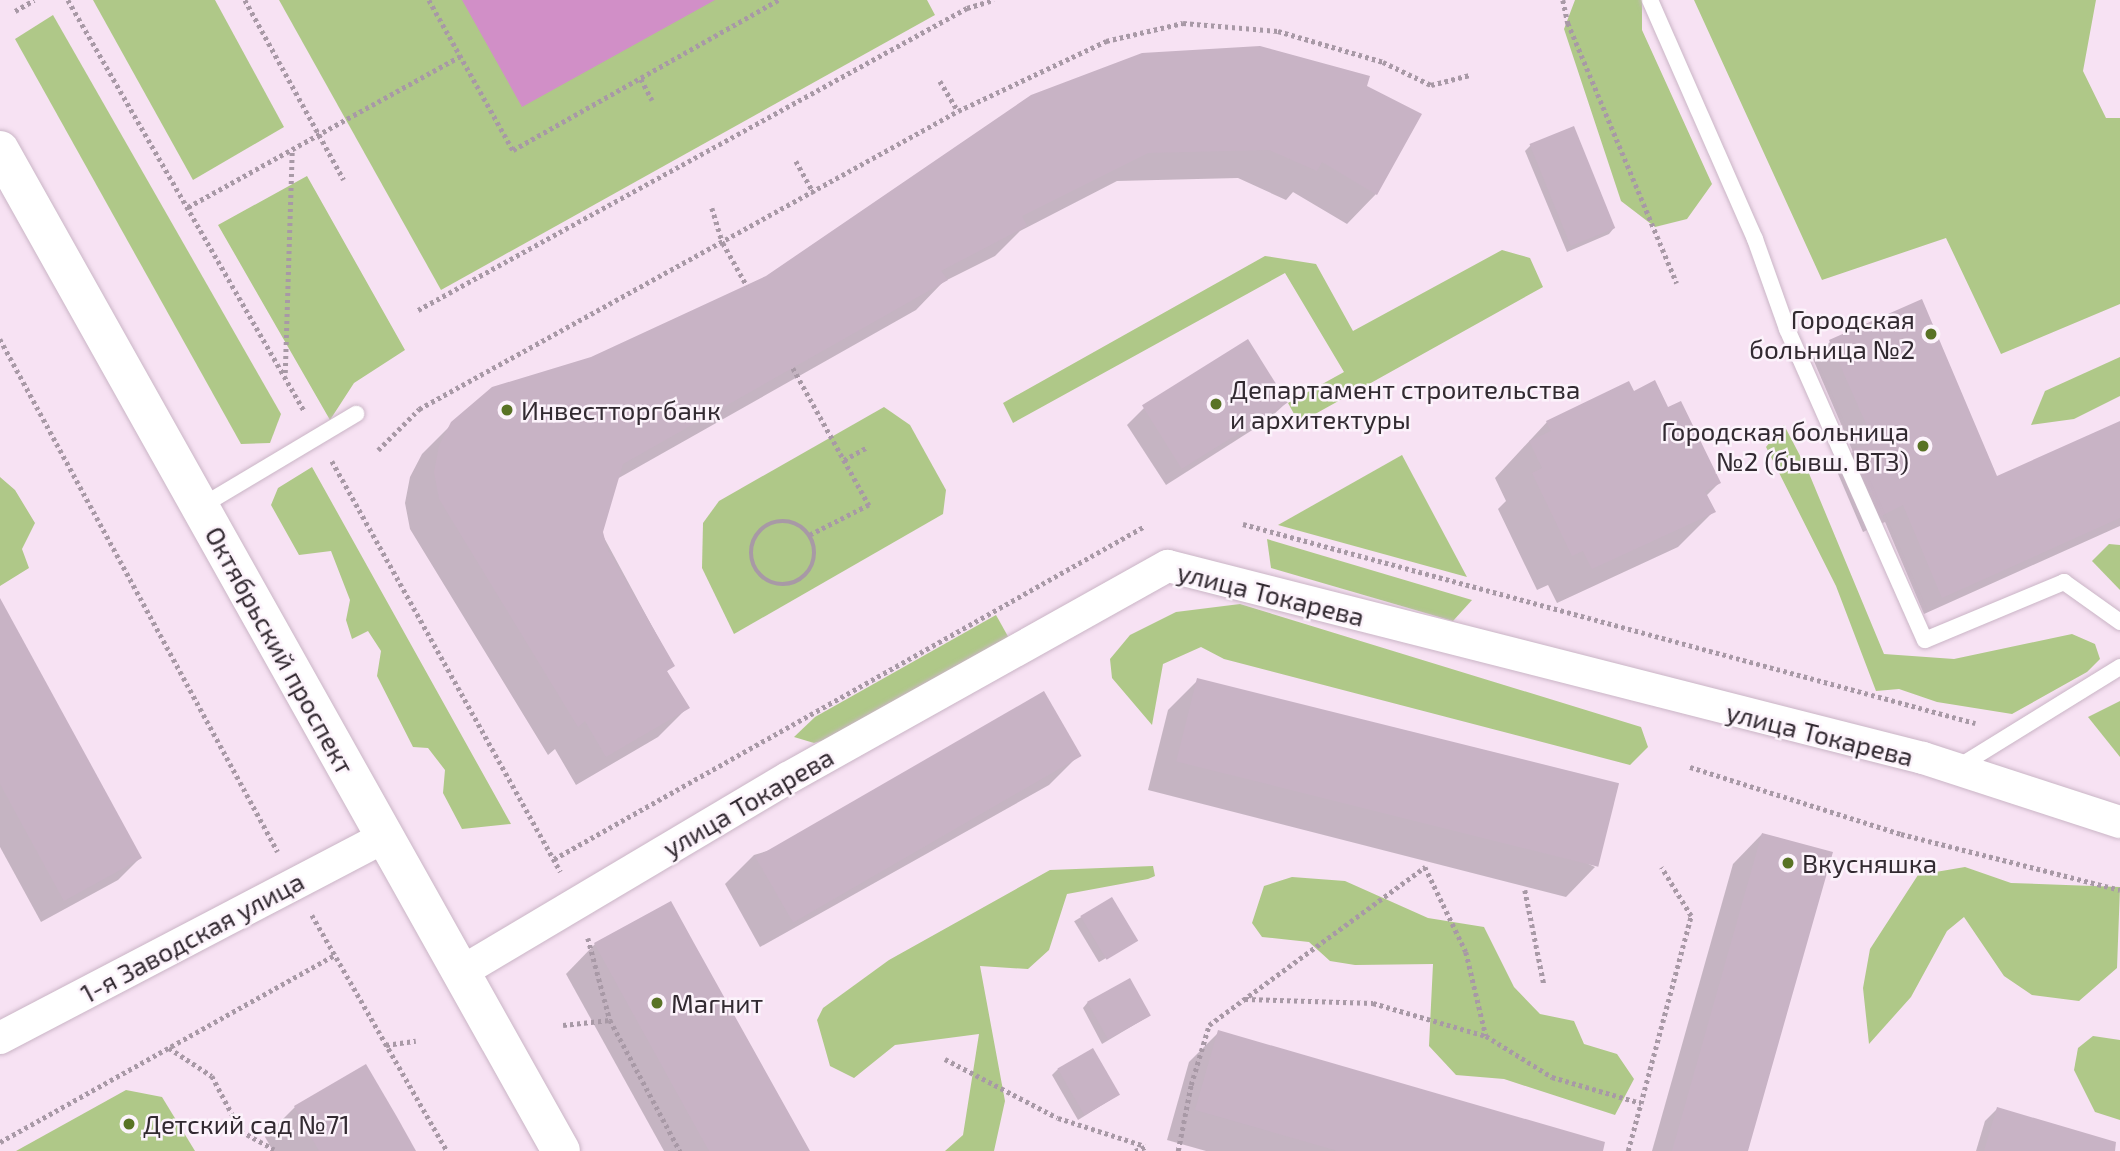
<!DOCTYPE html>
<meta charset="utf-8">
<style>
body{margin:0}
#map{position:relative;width:2120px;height:1151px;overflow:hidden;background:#f7e2f3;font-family:"Exo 2",sans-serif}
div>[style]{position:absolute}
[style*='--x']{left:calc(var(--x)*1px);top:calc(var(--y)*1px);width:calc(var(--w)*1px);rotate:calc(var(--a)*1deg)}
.green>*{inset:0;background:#afc888}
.water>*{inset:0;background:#d18fc7}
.shadow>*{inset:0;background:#0003;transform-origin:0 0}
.building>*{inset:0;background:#c8b3c5;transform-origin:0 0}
.path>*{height:4.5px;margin-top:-2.25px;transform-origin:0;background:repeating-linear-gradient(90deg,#a899a6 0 3.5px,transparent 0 7px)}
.path>.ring{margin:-2.25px;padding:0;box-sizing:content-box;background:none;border:4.5px solid #a899a6;border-radius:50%}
.roads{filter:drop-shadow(0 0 2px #cab5c6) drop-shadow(0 0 2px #cab5c6)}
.lane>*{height:16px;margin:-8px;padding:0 8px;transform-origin:8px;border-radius:8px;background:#fff}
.street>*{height:32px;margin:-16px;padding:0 16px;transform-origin:16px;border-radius:16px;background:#fff}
.secondary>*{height:38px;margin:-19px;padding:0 19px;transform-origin:19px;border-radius:19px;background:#fff}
.dots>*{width:19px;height:19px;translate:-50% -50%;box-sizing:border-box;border:4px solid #fcf3fb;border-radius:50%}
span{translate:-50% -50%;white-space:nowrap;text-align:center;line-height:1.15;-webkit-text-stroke:5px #fcf3fb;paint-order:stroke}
.poi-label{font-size:26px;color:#322a31}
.right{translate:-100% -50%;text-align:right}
.left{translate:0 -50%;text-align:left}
.street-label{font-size:26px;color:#322a31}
</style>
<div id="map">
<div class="green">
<i style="clip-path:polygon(93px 0,215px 0,284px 127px,193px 180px)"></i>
<i style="clip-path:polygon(279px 0,927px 0,935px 15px,441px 290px)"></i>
<i style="clip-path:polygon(1575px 0,1642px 0,1642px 30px,1712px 184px,1687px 219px,1655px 227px,1621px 201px,1564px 29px)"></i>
<i style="clip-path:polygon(1694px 0,2096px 0,2083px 71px,2106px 118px,2120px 118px,2120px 304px,2001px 354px,1946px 238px,1822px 280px)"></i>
<i style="clip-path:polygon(53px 15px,281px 414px,270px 443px,241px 444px,15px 39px)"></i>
<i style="clip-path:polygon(307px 176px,405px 350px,354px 383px,330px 420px,218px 225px)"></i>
<i style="clip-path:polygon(1502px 250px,1530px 258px,1543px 287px,1299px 423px,1288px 403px,1344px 372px,1285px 273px,1013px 423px,1003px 403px,1265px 256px,1316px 264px,1353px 331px)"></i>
<i style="clip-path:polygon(2120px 357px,2120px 396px,2074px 419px,2031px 425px,2045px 391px)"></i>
<i style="clip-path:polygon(884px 407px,910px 425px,946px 490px,943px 514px,734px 634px,702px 568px,703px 523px,719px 501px)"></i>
<i style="clip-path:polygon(1784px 425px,1808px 471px,1884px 654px,1954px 659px,2072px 634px,2095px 644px,2100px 659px,2087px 672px,2012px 714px,1937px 702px,1899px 689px,1876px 691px,1836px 586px,1766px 447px)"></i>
<i style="clip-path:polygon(1402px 455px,1467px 577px,1278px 525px)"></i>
<i style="clip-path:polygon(312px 467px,511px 824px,462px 829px,443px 793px,445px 770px,428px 748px,413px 747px,377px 676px,381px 651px,368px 631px,352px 639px,346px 620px,350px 600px,331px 551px,299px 555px,271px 505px,278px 488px)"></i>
<i style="clip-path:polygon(0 477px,15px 490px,35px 523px,22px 549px,29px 568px,0 586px)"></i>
<i style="clip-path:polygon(1267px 539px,1472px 600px,1453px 621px,1271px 568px)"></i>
<i style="clip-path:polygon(2109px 544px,2120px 545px,2120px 590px,2092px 561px)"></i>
<i style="clip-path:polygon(1240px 604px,1641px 727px,1648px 747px,1630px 765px,1224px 659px,1201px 647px,1163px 664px,1152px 725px,1112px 678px,1110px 659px,1130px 635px,1176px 612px)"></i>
<i style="clip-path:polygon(996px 615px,1010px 640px,848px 733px,814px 743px,794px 737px,815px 717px)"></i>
<i style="clip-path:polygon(2120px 701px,2120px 757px,2088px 717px)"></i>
<i style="clip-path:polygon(1153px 866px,1155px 876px,1148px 879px,1067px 894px,1049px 950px,1028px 969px,980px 966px,1005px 1101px,994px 1151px,945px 1151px,963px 1135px,979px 1034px,895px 1045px,854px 1078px,830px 1066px,817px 1020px,823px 1008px,889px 960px,1050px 870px)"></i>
<i style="clip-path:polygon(1965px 867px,2011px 883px,2120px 887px,2117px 968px,2079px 1001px,2032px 995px,2004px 976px,1964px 917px,1947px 931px,1911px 997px,1869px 1044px,1863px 988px,1870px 949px,1918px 875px)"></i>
<i style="clip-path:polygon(1292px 877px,1345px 881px,1428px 918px,1484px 927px,1514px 987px,1540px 1014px,1574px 1021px,1584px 1044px,1617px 1054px,1634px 1079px,1615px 1115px,1504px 1079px,1456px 1075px,1429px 1046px,1433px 964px,1355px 965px,1330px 961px,1309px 942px,1262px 937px,1252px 923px,1264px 886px)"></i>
<i style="clip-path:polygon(2093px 1036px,2120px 1040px,2120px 1120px,2095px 1112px,2074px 1070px,2078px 1048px)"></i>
<i style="clip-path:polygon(126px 1090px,162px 1097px,195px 1151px,16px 1151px)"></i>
</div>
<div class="water">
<i style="clip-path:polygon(462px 0,715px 0,522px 107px)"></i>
</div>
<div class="shadow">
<i style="clip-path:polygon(1365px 87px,1376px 194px,1347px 224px,1293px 192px,1286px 200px,1238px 178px,1117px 181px,1020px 231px,995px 256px,943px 282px,916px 310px,617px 479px,601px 532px,673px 665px,666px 672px,687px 708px,658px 737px,576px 785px,555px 749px,548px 755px,410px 529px,405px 503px,410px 477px,422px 454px,452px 424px,767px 278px,1032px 97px)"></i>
<i style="clip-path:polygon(1531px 145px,1614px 228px,1609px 234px,1567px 252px,1525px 151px)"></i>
<i style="clip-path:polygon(1830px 342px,1996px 479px,2120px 423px,2120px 526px,1924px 614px,1885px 522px,1863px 532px,1836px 469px,1853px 452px,1813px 359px)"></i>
<i style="clip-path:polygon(1633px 393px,1667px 410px,1719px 483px,1706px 496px,1713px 512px,1678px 547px,1557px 603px,1548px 585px,1537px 590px,1498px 509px,1506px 501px,1495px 478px,1547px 422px)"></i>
<i style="clip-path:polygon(1286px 403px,1268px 420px,1166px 485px,1127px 425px,1145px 407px)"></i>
<i style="clip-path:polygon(0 627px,140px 858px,118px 880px,41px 922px,0 847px)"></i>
<i style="clip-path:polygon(1198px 680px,1595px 867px,1566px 897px,1148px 790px,1168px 710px)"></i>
<i style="clip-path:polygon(1078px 756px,1049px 785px,760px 947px,725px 884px,754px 855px)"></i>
<i style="clip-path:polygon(1762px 834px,1747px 1151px,1652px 1151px,1733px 864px)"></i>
<i style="left:1111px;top:899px;width:48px;height:43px;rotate:59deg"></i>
<i style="clip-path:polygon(595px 944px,808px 1151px,664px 1151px,566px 974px)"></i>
<i style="clip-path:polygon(1088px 1002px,1149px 1016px,1102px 1044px,1083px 1008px)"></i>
<i style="clip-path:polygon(1219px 1032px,1585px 1151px,1206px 1151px,1167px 1140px,1189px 1062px)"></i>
<i style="clip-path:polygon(1058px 1069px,1118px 1095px,1078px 1120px,1052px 1075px)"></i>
<i style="clip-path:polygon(295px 1107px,414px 1151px,273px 1151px,265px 1137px)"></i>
<i style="clip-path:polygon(1997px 1109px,2102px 1151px,1976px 1151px,1985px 1121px)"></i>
</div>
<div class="building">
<i style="clip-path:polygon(1260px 46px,1370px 76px,1367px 86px,1422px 114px,1377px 195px,1322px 162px,1317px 171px,1269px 150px,1148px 153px,1022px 216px,1027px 226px,941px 271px,948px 280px,623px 464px,603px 532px,607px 548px,675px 666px,667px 671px,690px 708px,606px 757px,585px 721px,578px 727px,439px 499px,434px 472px,439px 446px,451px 422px,492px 387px,591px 357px,766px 276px,1031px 95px,1142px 53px)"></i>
<i style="left:1574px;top:126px;width:110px;height:48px;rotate:68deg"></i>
<i style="clip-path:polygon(1922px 299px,1997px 476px,2120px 421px,2120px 518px,1942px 598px,1903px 505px,1881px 516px,1852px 450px,1874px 442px,1829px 340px)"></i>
<i style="left:1248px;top:339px;width:75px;height:125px;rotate:58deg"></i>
<i style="clip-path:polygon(1655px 380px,1668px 407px,1681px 401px,1721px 483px,1705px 491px,1716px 512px,1592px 569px,1583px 551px,1572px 556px,1532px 473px,1542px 468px,1529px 441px,1551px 431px,1546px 421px,1629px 381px,1634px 391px)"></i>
<i style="clip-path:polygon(0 598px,142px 858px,64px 901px,0 784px)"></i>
<i style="left:1197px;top:678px;width:435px;height:86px;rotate:14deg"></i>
<i style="left:1044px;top:691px;width:75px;height:333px;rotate:60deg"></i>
<i style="clip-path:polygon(1762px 833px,1833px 852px,1788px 1010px,1748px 1151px,1672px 1151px)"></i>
<i style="left:1112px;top:897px;width:51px;height:37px;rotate:59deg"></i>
<i style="clip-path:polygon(671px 901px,694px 943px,810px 1151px,709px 1151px,594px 943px)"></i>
<i style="left:1130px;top:978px;width:43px;height:49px;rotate:61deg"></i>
<i style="clip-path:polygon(1218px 1030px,1605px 1142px,1603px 1151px,1338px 1151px,1195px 1110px)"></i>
<i style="left:1093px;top:1048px;width:54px;height:41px;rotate:60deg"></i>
<i style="clip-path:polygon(366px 1064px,397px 1117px,416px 1151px,319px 1151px,294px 1106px)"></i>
<i style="clip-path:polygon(1997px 1107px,2116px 1142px,2115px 1151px,1984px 1151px)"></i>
</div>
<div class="path">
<i style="--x:68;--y:0;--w:474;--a:60.1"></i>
<i style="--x:245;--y:0;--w:205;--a:61.2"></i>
<i style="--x:429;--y:0;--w:172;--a:60.8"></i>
<i style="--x:513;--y:150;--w:305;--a:-29.5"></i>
<i style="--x:1563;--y:0;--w:24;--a:78"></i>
<i style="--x:1568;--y:23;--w:282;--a:67.3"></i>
<i style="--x:15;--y:11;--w:22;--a:-30"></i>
<i style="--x:641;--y:79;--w:24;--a:62"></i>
<i style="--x:940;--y:81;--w:35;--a:59"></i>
<i style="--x:796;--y:161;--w:37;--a:61"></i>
<i style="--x:188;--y:207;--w:311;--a:-29"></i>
<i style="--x:712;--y:208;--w:37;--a:73"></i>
<i style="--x:723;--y:243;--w:49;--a:60.8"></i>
<i style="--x:418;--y:310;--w:627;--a:-28.81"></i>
<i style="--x:967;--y:8;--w:28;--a:-17"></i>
<i style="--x:0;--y:339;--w:583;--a:61.55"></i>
<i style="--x:793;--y:368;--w:157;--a:61"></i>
<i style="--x:869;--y:505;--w:66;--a:153"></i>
<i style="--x:285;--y:373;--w:222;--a:-88.2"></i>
<i style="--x:378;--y:450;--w:58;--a:-45"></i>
<i style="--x:419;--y:409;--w:616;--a:-28.94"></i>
<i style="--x:958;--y:111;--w:164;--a:-25.3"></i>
<i style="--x:1106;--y:41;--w:79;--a:-13.2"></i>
<i style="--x:1183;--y:23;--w:95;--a:4.8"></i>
<i style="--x:1278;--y:31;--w:109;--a:16.4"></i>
<i style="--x:1383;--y:62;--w:53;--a:25.6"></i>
<i style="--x:1431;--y:85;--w:40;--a:-14.4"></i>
<i style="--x:844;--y:460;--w:26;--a:-29"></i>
<i style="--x:332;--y:461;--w:470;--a:60.9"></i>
<i class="ring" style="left:751px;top:521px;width:59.5px;height:59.5px"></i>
<i style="--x:1243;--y:524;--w:759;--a:15.21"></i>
<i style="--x:1690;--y:767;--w:221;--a:17.6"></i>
<i style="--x:1901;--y:834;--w:226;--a:14.3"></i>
<i style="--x:554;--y:859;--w:678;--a:-29.4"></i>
<i style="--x:1525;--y:890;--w:96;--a:78.6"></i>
<i style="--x:312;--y:915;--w:272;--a:60.2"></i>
<i style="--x:588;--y:938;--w:85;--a:75"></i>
<i style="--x:610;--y:1020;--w:149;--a:61.9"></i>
<i style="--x:1245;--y:999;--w:128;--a:1.8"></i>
<i style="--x:1373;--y:1003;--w:118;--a:16.3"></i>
<i style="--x:1486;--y:1036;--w:78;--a:31.8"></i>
<i style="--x:1552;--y:1077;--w:93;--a:16.3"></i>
<i style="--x:563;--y:1025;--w:47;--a:-6.1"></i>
<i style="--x:386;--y:1045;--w:30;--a:-8"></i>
<i style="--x:169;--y:1048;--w:51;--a:33.1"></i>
<i style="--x:212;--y:1076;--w:62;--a:62.2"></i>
<i style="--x:241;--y:1131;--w:38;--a:29"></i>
<i style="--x:945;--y:1059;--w:127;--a:27.6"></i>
<i style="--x:1058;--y:1118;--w:91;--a:17.8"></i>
<i style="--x:0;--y:1142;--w:384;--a:-29.2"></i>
<i style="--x:1135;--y:1151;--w:11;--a:-22"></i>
<i style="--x:1178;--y:1151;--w:67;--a:-78.9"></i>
<i style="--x:1191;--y:1085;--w:63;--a:-73.3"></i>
<i style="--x:1209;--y:1025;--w:268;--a:-36.2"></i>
<i style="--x:1425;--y:867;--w:94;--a:64.2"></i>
<i style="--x:1466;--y:952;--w:86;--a:76.6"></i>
<i style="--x:1628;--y:1151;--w:243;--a:-75"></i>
<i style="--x:1691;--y:916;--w:57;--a:-121.5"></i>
</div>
<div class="roads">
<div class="lane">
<i style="--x:1650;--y:0;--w:261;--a:66.3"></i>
<i style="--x:1755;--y:239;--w:96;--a:70.4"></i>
<i style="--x:1787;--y:329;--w:340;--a:66.1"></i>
<i style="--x:1925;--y:640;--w:151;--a:-22.6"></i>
<i style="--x:2064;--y:582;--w:69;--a:35.5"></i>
<i style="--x:200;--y:507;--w:182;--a:-30.8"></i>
<i style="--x:1955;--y:769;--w:194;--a:-31.7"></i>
</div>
<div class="street">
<i style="--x:461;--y:972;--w:380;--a:-30.7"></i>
<i style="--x:788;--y:778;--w:435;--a:-29.2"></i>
<i style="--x:1168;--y:566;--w:779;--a:14.27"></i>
<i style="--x:1923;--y:758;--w:207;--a:18"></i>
<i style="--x:0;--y:1038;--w:434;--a:-27.6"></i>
</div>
<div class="secondary">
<i style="--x:0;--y:150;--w:1147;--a:60.73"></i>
</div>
</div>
<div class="dots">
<i style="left:1931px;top:334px;background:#597325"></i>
<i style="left:1216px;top:404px;background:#597325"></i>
<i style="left:507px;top:410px;background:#597325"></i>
<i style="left:1923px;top:446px;background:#597325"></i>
<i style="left:1788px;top:863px;background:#597325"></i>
<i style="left:657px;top:1003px;background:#597325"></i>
<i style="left:129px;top:1124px;background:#597325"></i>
</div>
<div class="poi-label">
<span class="right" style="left:1915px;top:334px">Городская<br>больница №2</span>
<span class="left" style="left:1230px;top:404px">Департамент строительства<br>и архитектуры</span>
<span class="left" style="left:521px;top:410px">Инвестторгбанк</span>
<span class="right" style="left:1909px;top:446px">Городская больница<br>№2 (бывш. ВТЗ)</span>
<span class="left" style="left:1802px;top:863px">Вкусняшка</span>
<span class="left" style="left:671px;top:1003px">Магнит</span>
<span class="left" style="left:143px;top:1124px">Детский сад №71</span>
</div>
<div class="street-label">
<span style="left:1271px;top:594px;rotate:14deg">улица Токарева</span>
<span style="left:280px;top:650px;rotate:61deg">Октябрьский проспект</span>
<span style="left:1820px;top:734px;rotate:14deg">улица Токарева</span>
<span style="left:748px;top:802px;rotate:-30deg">улица Токарева</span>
<span style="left:192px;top:937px;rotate:-28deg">1-я Заводская улица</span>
</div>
</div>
